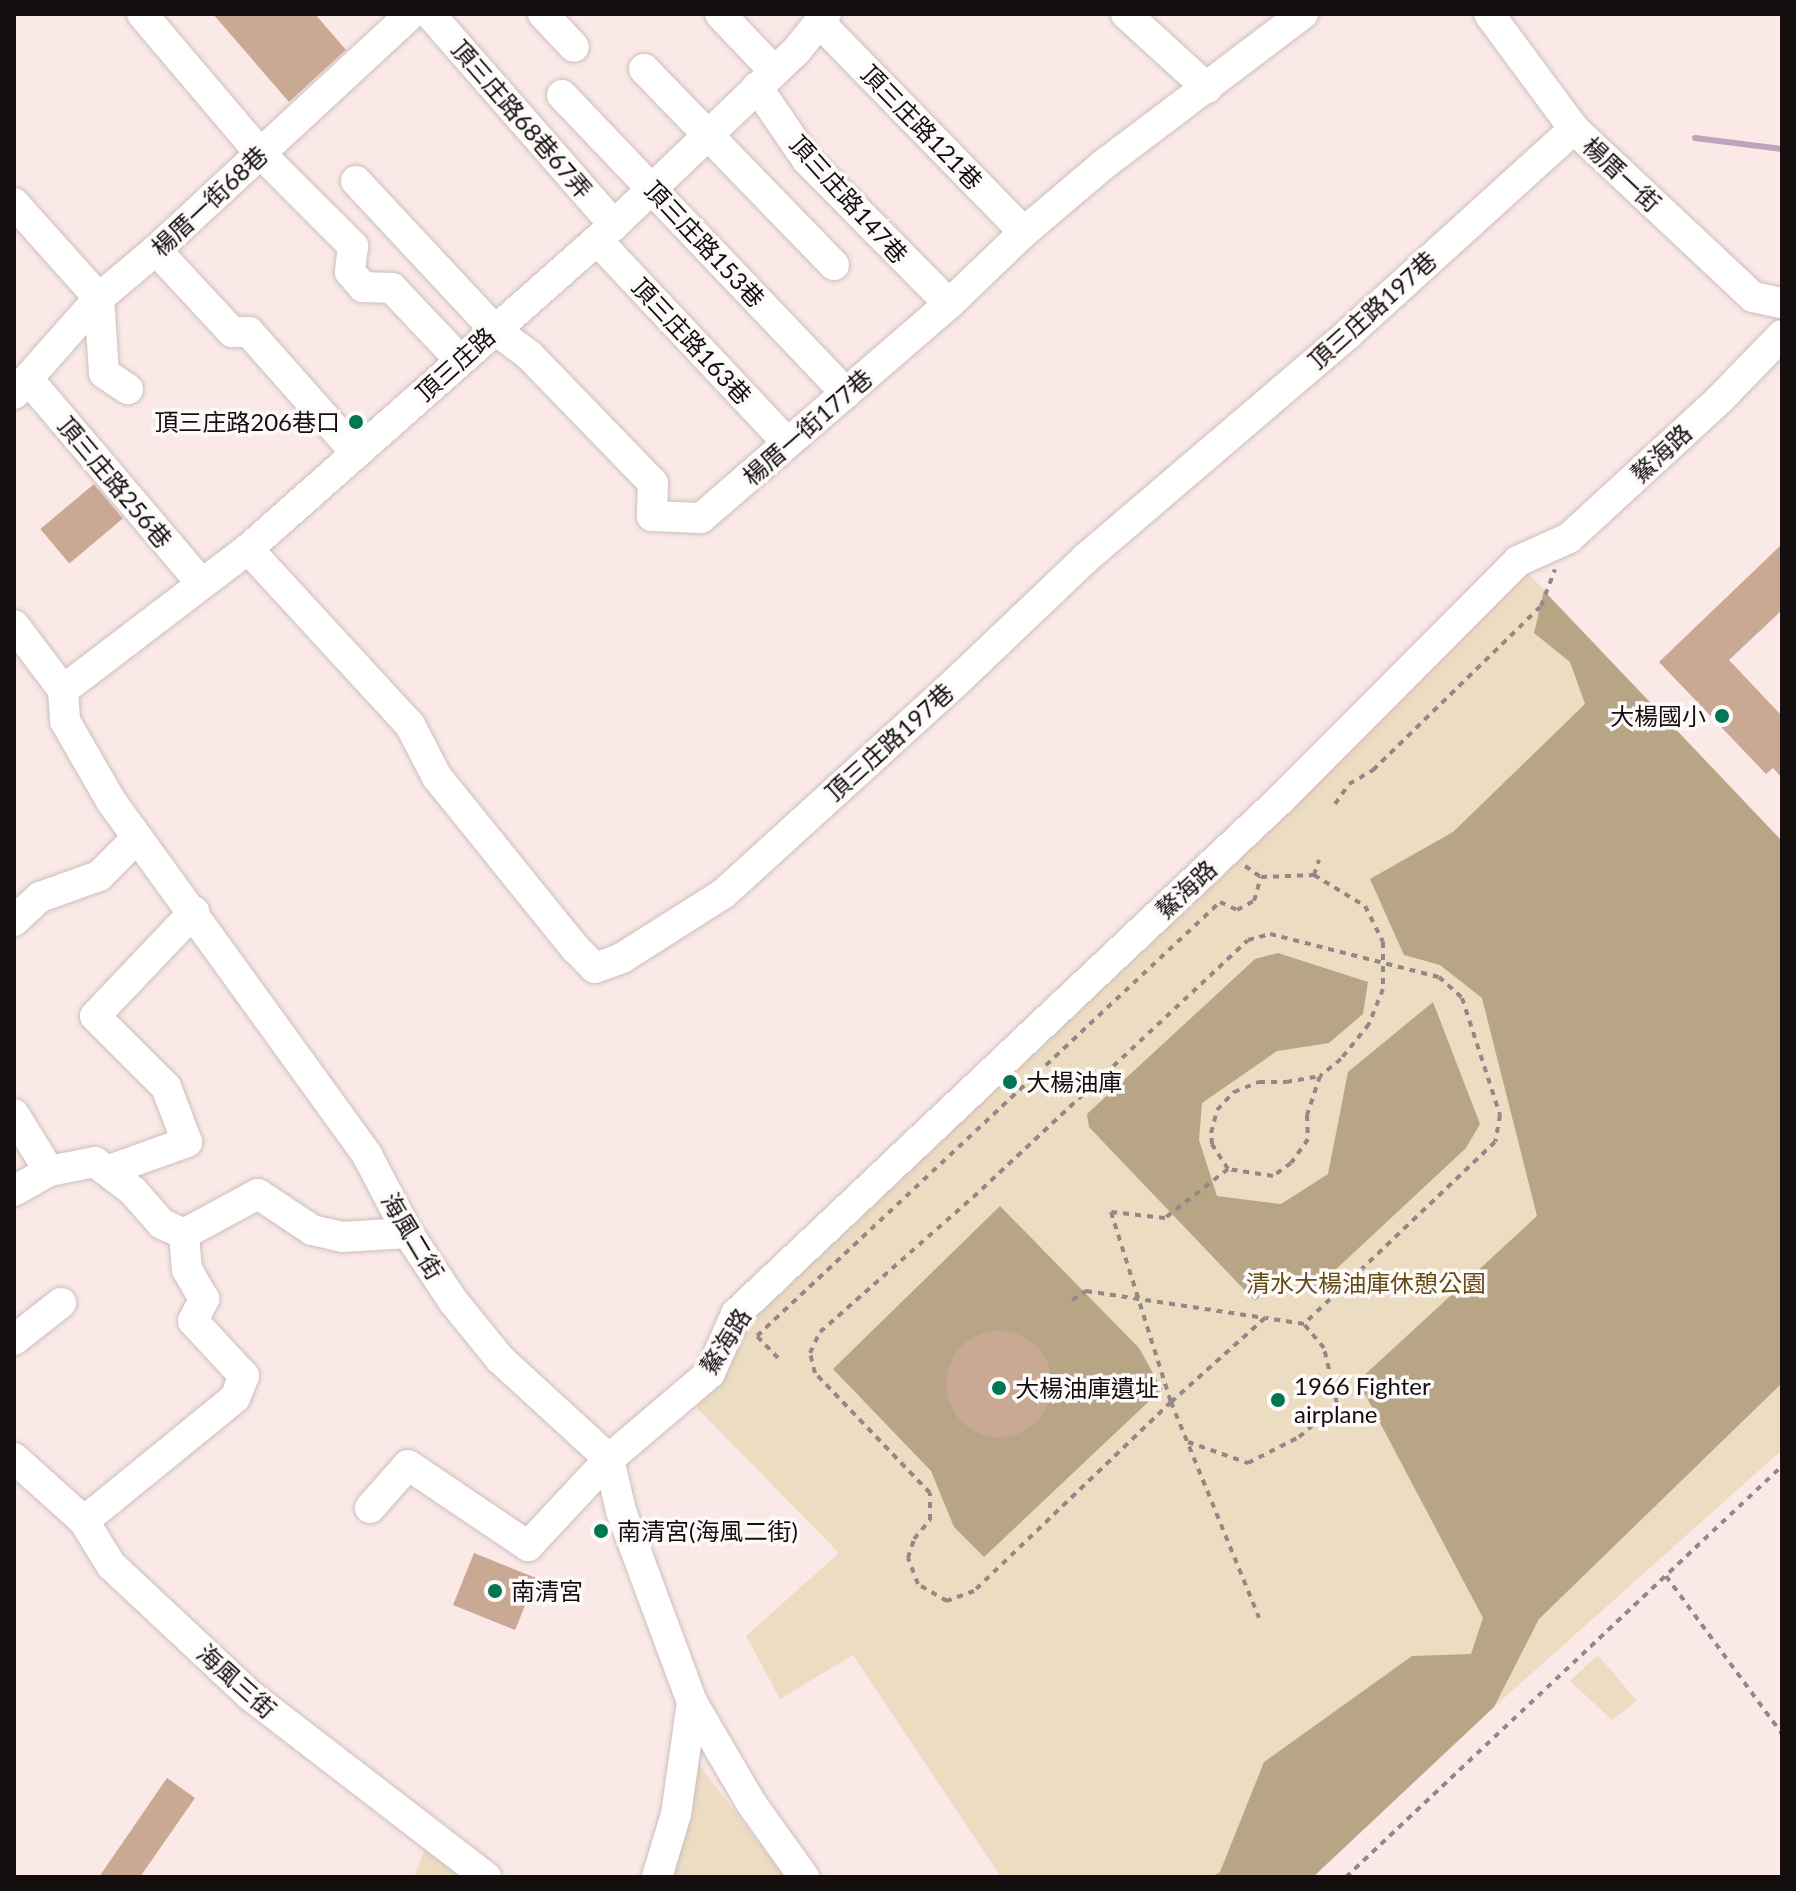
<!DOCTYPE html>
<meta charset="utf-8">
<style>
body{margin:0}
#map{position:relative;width:1796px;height:1891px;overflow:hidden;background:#fae9e7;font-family:Lato,"Noto Sans TC",sans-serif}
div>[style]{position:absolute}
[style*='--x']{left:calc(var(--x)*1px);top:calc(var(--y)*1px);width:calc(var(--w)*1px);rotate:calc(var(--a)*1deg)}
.green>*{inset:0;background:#ecdcc2}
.forest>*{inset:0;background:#b7a585}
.stream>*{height:6px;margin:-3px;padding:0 3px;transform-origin:3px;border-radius:3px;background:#bfa2bb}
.building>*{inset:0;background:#c9a894;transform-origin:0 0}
.round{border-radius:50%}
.path>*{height:4px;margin-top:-2px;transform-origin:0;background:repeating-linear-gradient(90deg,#948887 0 6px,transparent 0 12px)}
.roads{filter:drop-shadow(0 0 2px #cdbebc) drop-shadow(0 0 2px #cdbebc)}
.minor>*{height:30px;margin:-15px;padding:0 15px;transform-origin:15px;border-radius:15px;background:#fff}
.dots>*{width:22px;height:22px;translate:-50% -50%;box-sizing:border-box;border:4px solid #fdfafa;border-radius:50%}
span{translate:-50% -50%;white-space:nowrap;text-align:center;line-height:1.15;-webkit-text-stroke:7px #fdfafa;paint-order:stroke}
.street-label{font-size:24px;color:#140f0e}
.poi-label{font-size:24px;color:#140f0e}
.right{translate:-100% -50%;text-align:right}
.left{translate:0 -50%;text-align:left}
.park-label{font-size:24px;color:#674c15}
.frame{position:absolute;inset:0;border:16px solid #140f0e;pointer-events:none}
</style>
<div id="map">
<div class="green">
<i style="clip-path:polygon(1524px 569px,1782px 841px,1782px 1450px,1494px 1707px,1313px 1877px,1001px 1877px,853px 1655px,780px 1699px,746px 1636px,839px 1553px,697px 1408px,743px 1329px)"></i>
<i style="clip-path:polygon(1598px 1655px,1637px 1701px,1612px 1720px,1570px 1681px)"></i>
<i style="clip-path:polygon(680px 1740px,785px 1877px,647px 1877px)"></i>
<i style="clip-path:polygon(425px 1848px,468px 1877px,414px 1877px)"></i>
</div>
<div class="forest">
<i style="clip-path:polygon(1544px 591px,1782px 841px,1782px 1383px,1539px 1619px,1494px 1707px,1313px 1877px,1212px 1877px,1220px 1872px,1264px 1762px,1412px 1656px,1471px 1654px,1483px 1618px,1358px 1381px,1537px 1216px,1482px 998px,1440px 965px,1404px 955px,1370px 879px,1453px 832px,1585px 704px,1570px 662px,1534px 633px)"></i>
<i style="clip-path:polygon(1278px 953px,1368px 982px,1363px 1014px,1329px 1043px,1277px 1051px,1202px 1103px,1199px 1140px,1217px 1196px,1281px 1204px,1328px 1174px,1348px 1072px,1433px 1002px,1480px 1124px,1466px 1148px,1317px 1287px,1287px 1271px,1255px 1301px,1089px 1127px,1087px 1114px,1255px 959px)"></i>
<i style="clip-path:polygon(1000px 1206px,1139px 1348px,1162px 1389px,984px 1557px,954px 1527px,931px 1471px,833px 1369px)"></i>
</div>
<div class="stream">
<i style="--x:1695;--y:138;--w:88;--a:7.2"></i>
</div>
<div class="building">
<i style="clip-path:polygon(213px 14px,315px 14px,346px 50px,289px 102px)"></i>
<i style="left:94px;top:484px;width:45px;height:70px;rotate:50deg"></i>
<i style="clip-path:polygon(1782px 544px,1782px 610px,1729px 660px,1782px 716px,1782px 778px,1773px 768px,1766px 774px,1659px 662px)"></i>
<i class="round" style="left:946px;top:1331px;width:106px;height:106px"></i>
<i style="left:474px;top:1553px;width:67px;height:56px;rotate:22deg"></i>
<i style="clip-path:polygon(167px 1778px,195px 1798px,140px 1877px,99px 1877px)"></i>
</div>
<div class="path">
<i style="--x:1335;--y:804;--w:24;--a:-55"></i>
<i style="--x:1349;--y:784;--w:28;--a:-30"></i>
<i style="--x:1373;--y:770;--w:235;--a:-44.3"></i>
<i style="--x:1541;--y:606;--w:39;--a:-69"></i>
<i style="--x:1245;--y:866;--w:19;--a:35"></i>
<i style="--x:1261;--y:877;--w:53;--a:-2.2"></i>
<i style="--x:1314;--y:875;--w:60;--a:31.3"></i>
<i style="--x:1365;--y:906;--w:40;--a:63.4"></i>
<i style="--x:1383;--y:942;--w:47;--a:90"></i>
<i style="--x:1383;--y:989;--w:38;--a:112"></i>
<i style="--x:1369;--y:1024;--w:45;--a:128.7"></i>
<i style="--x:1341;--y:1059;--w:27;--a:141"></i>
<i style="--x:1320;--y:1076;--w:41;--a:108.4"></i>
<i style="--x:1307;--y:1115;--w:24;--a:88"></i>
<i style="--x:1308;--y:1139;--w:29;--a:125"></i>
<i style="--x:1291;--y:1163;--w:22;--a:144"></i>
<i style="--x:1273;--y:1176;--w:46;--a:-171.2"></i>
<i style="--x:1228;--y:1169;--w:80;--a:142.1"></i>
<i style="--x:1165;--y:1218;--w:54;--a:-173.7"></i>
<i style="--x:1111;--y:1212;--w:199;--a:72.5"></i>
<i style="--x:1171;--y:1402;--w:233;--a:67.8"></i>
<i style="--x:1314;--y:875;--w:16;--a:-72"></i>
<i style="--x:1270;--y:934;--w:174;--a:14.3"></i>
<i style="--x:1439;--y:977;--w:31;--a:42"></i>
<i style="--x:1462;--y:998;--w:123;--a:72"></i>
<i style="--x:1500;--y:1115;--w:27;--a:100"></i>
<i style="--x:1495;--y:1142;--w:264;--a:136.4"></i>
<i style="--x:1304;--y:1324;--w:39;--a:-171"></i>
<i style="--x:1265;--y:1318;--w:126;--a:138.2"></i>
<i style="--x:1171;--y:1402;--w:273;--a:136.2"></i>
<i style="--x:974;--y:1591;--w:29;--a:160"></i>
<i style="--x:947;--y:1601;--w:34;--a:-150"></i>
<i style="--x:918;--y:1584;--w:28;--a:-111"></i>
<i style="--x:908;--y:1558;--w:20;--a:-72"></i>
<i style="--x:914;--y:1539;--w:25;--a:-50"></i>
<i style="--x:930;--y:1520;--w:27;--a:-90"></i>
<i style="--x:930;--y:1493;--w:166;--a:-133.8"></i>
<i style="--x:815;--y:1373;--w:21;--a:-104"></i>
<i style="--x:810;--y:1353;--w:23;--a:-65"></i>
<i style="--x:820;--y:1332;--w:216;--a:-41.4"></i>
<i style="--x:982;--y:1189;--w:364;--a:-43.1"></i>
<i style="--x:1248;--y:940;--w:23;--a:-15"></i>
<i style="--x:1228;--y:1169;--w:30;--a:-123"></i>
<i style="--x:1212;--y:1144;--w:11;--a:-95"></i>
<i style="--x:1211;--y:1133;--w:24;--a:-75"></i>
<i style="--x:1217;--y:1110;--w:25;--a:-47"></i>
<i style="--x:1234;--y:1092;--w:27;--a:-22"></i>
<i style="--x:1259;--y:1082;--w:27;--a:0"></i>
<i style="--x:1286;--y:1082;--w:35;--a:-10"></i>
<i style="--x:1072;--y:1300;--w:17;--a:-33"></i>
<i style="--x:1086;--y:1291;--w:181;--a:8.6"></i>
<i style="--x:778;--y:1358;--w:30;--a:-134"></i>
<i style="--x:757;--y:1336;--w:635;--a:-43.15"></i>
<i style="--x:1220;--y:902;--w:19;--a:25"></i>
<i style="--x:1237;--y:910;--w:19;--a:-28"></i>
<i style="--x:1254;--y:901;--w:25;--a:-74"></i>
<i style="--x:1188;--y:1442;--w:64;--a:19.3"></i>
<i style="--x:1248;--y:1463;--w:57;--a:-27"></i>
<i style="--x:1299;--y:1437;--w:50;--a:-41"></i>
<i style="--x:1337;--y:1404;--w:57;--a:-103.1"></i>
<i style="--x:1324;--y:1348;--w:31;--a:-130"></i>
<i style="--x:1666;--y:1576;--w:196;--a:53.7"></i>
<i style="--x:1346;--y:1877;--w:599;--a:-43.31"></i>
</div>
<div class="roads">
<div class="minor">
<i style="--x:142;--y:14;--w:182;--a:49.7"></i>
<i style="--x:260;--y:153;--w:132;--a:45"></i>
<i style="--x:353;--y:246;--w:26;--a:97"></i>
<i style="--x:350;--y:272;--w:20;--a:49"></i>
<i style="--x:363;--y:287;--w:29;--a:2"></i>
<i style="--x:392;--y:288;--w:99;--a:46.6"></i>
<i style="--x:430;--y:14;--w:280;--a:48.9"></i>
<i style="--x:543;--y:14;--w:45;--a:46.8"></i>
<i style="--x:720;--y:14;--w:79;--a:46.5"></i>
<i style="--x:1126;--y:14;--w:110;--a:42.4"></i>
<i style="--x:1489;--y:14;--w:143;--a:53.5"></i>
<i style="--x:1574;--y:129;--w:245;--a:43.2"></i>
<i style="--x:1753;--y:297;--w:30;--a:12"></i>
<i style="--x:819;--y:22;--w:293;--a:45.7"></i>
<i style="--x:644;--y:69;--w:273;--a:45.9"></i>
<i style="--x:757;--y:87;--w:88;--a:55.6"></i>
<i style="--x:807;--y:160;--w:202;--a:45.4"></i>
<i style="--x:562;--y:95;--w:412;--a:46.4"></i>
<i style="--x:356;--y:181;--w:202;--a:47"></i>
<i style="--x:494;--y:329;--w:44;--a:36.6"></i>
<i style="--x:529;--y:355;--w:178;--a:45.9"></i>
<i style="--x:653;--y:483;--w:33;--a:92"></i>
<i style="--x:652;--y:516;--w:49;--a:2.3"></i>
<i style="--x:701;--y:518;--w:328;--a:-40.8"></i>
<i style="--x:949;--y:304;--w:104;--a:-43.8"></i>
<i style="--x:1024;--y:232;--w:104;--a:-40.3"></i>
<i style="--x:1103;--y:165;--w:251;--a:-37.1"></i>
<i style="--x:14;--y:203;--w:127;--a:48.2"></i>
<i style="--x:99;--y:298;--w:75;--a:86.2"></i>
<i style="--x:104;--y:373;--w:29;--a:34"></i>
<i style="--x:597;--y:240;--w:277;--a:46.8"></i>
<i style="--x:156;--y:250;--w:112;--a:47.2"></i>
<i style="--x:232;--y:332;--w:17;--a:0"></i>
<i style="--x:249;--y:332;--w:162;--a:48.5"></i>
<i style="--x:29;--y:380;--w:267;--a:49.7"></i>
<i style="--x:14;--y:394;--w:128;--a:-48.5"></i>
<i style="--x:99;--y:298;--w:75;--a:-40.1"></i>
<i style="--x:156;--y:250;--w:347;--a:-42.8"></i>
<i style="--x:248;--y:549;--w:239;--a:47.4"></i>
<i style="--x:410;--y:725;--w:59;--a:62.6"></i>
<i style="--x:437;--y:777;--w:220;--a:51.1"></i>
<i style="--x:575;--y:948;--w:28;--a:45"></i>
<i style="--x:595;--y:968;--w:29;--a:-20"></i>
<i style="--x:622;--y:958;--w:120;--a:-32.4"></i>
<i style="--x:723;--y:894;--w:316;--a:-42.3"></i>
<i style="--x:957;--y:681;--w:178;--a:-43.6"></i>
<i style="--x:1086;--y:558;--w:346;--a:-40.5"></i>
<i style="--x:1349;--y:333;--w:304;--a:-42.2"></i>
<i style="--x:14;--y:625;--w:81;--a:53"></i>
<i style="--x:63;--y:690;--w:31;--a:86"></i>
<i style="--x:65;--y:721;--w:92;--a:60.1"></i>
<i style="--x:111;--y:801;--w:437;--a:54.1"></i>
<i style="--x:367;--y:1155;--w:88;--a:62.3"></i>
<i style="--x:408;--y:1233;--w:82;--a:56.5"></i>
<i style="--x:453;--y:1301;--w:75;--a:51"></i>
<i style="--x:500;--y:1359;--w:148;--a:42.5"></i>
<i style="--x:609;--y:1459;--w:53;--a:77"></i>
<i style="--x:621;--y:1511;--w:204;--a:69.6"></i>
<i style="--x:692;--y:1702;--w:113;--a:98.1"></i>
<i style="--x:676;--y:1814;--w:66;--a:106.8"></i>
<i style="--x:63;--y:690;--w:233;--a:-37.3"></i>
<i style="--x:248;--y:549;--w:489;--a:-41.5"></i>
<i style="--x:614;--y:225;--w:253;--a:-43.7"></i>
<i style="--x:797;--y:50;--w:46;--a:-51.1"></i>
<i style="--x:14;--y:921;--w:35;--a:-43"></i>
<i style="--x:40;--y:897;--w:63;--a:-19.6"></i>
<i style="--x:99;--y:876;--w:52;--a:-45"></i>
<i style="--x:14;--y:1114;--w:67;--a:58.4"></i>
<i style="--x:109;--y:1170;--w:83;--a:-19.7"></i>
<i style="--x:187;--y:1142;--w:59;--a:-110.9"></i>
<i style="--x:166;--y:1087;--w:100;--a:-135"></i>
<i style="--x:95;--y:1016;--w:144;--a:-46.4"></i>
<i style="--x:14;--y:1191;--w:40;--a:-29.7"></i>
<i style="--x:49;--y:1171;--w:47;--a:-11.1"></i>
<i style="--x:95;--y:1162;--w:48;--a:37.3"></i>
<i style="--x:133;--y:1191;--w:44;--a:48.7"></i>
<i style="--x:162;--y:1224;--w:24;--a:24"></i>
<i style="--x:184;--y:1234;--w:84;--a:-28.4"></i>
<i style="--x:258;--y:1194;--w:65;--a:33.7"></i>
<i style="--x:312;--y:1230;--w:31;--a:13"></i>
<i style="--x:342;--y:1237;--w:66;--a:-3.5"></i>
<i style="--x:14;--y:1340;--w:60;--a:-38.2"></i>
<i style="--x:14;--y:1458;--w:94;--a:42"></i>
<i style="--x:84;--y:1521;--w:52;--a:58.5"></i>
<i style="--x:111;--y:1565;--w:192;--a:43.1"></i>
<i style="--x:251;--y:1696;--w:297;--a:37.6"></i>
<i style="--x:370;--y:1508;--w:57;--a:-48.5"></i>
<i style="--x:408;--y:1465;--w:145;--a:34"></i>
<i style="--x:528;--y:1546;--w:119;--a:-47"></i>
<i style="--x:609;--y:1459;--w:133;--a:-40.4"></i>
<i style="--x:710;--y:1373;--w:64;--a:-66.2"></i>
<i style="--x:736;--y:1314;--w:750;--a:-43.38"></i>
<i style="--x:1281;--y:799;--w:336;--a:-45.1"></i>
<i style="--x:1518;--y:561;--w:56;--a:-24.3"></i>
<i style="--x:1569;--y:538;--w:205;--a:-42.6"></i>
<i style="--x:1720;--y:399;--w:89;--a:-45.9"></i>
<i style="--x:84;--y:1521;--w:195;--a:-39.2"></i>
<i style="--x:235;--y:1398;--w:24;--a:-68"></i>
<i style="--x:244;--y:1376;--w:75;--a:-132.8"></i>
<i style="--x:193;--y:1321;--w:25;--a:-63"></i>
<i style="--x:204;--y:1299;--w:34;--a:-120"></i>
<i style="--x:187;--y:1270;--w:36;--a:-95"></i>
<i style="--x:692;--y:1702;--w:117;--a:59.7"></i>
<i style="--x:751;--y:1803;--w:91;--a:54.4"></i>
</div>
</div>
<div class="dots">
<i style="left:356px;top:422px;background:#007652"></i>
<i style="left:1722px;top:716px;background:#007652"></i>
<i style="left:1010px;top:1082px;background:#007652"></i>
<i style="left:999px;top:1388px;background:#007652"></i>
<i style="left:1278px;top:1400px;background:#007652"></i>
<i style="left:601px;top:1531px;background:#007652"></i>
<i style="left:495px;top:1591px;background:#007652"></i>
</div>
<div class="street-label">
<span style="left:522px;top:119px;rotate:49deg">頂三庄路68巷67弄</span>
<span style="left:922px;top:127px;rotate:46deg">頂三庄路121巷</span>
<span style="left:1622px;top:174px;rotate:43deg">楊厝一街</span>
<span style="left:849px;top:199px;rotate:48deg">頂三庄路147巷</span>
<span style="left:209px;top:201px;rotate:-43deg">楊厝一街68巷</span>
<span style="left:705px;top:244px;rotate:47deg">頂三庄路153巷</span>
<span style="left:1372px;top:310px;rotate:-42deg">頂三庄路197巷</span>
<span style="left:692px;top:341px;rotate:47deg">頂三庄路163巷</span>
<span style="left:455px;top:364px;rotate:-42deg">頂三庄路</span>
<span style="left:807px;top:427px;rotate:-41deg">楊厝一街177巷</span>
<span style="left:1661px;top:453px;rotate:-43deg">鰲海路</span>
<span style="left:115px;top:482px;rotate:50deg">頂三庄路256巷</span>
<span style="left:889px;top:742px;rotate:-42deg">頂三庄路197巷</span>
<span style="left:1186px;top:889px;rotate:-43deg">鰲海路</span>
<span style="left:413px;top:1236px;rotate:59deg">海風二街</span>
<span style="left:725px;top:1341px;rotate:-58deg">鰲海路</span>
<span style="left:237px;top:1681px;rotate:42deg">海風三街</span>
</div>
<div class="poi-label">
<span class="right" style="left:340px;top:422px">頂三庄路206巷口</span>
<span class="right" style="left:1706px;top:716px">大楊國小</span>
<span class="left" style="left:1026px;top:1082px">大楊油庫</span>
<span class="left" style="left:1294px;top:1400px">1966 Fighter<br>airplane</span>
<span class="left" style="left:1015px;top:1388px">大楊油庫遺址</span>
<span class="left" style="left:617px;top:1531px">南清宮(海風二街)</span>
<span class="left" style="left:511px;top:1591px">南清宮</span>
</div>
<div class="park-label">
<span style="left:1366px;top:1283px">清水大楊油庫休憩公園</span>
</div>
<div class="frame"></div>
</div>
